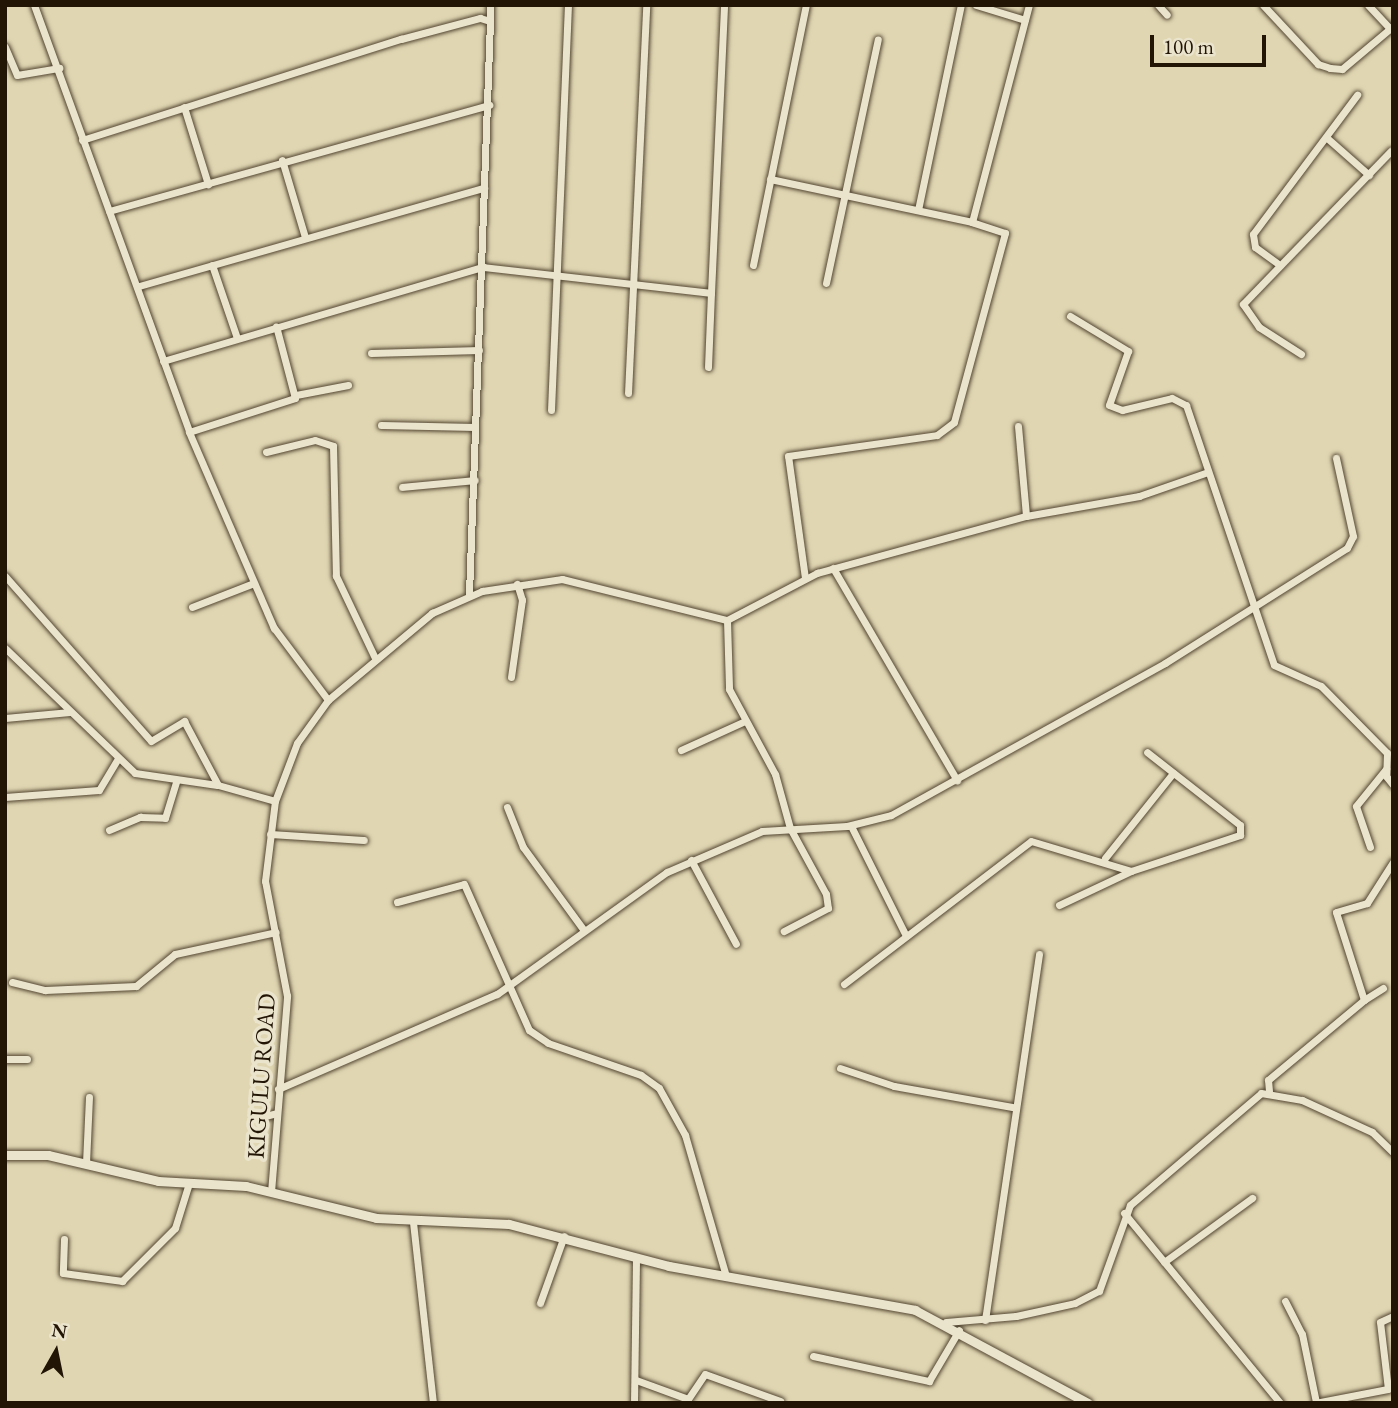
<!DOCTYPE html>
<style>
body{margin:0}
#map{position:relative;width:1398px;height:1408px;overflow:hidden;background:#e0d6b2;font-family:"EB Garamond",serif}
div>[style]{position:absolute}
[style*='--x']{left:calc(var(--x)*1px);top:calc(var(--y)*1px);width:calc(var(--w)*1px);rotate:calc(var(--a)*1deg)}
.roads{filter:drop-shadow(0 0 2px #524531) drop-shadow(0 0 2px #524531)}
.minor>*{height:7px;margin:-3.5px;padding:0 3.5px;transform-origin:3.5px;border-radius:3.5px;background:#ebe4cd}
.tertiary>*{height:9px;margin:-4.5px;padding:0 4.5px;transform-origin:4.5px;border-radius:4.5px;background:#ebe4cd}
span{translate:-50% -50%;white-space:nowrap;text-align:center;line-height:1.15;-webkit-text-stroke:7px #ebe4cd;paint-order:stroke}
.street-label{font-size:24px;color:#221506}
.frame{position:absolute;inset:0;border:7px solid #221506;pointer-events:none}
.north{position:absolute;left:21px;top:1317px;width:70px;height:70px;-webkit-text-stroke:5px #ebe4cd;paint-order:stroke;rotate:9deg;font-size:19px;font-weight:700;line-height:28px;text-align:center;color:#221506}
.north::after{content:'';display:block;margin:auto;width:24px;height:32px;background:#221506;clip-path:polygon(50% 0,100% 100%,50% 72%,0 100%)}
.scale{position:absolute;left:1150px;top:35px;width:116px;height:32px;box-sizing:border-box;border:4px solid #221506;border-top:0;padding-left:9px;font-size:21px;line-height:24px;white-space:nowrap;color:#221506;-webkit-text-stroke:5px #ebe4cd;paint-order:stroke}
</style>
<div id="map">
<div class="roads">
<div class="minor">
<i style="--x:34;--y:5;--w:454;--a:70"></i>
<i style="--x:189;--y:432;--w:214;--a:66.6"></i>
<i style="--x:274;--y:628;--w:90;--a:53.1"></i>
<i style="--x:976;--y:5;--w:51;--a:17"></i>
<i style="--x:1158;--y:5;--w:13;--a:48"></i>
<i style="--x:1263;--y:5;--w:81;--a:47"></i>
<i style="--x:1318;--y:64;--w:13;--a:18"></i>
<i style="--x:1330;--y:68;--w:12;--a:5"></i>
<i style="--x:1342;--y:69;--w:67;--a:-40.1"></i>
<i style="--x:1368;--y:5;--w:33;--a:47"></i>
<i style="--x:490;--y:21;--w:16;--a:-90"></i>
<i style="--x:5;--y:47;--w:30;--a:67"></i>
<i style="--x:17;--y:75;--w:43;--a:-9.5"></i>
<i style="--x:184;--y:107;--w:81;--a:72.7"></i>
<i style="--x:1327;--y:138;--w:56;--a:41.4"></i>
<i style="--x:82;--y:140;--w:335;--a:-17.6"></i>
<i style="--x:401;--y:39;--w:82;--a:-14.9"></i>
<i style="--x:480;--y:18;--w:10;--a:17"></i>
<i style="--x:490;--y:21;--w:574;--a:92.1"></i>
<i style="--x:282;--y:160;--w:80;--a:73.4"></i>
<i style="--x:770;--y:179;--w:207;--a:12"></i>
<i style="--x:972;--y:222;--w:224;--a:-75.3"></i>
<i style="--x:918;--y:210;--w:209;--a:-78.2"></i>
<i style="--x:109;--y:211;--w:395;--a:-15.6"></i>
<i style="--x:1277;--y:263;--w:27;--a:-144"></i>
<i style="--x:1255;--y:247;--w:13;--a:-99"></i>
<i style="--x:1253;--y:234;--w:174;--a:-53.2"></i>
<i style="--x:212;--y:265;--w:77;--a:71.1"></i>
<i style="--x:753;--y:265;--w:265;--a:-78.5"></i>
<i style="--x:826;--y:283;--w:249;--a:-78"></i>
<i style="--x:139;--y:286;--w:359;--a:-15.9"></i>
<i style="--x:1070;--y:316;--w:68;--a:31.1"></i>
<i style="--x:1128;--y:351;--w:57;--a:109.4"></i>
<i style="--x:1109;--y:405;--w:14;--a:21"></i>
<i style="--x:1122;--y:410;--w:51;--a:-13.5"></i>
<i style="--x:1172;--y:398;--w:16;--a:27"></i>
<i style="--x:1186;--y:405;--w:274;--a:71.3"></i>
<i style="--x:1274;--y:665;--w:51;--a:24.1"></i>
<i style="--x:1321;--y:686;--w:94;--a:45.4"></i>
<i style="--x:1387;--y:753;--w:23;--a:92"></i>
<i style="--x:1386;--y:776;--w:11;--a:52"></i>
<i style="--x:371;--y:353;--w:108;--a:-1.6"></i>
<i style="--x:1301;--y:354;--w:50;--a:-147.3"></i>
<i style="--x:1259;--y:327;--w:28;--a:-125"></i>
<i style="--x:1243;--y:304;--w:213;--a:-46"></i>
<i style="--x:163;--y:361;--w:334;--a:-16.4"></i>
<i style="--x:483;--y:267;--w:229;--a:6.5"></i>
<i style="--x:711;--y:293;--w:288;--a:-87.4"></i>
<i style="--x:708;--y:367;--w:74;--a:-87.7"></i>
<i style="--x:628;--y:393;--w:388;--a:-87.3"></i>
<i style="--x:296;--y:395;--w:53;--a:-10.9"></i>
<i style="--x:551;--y:410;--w:405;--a:-87.6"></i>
<i style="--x:381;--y:425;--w:94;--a:1.2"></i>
<i style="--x:1018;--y:426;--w:90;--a:84.9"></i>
<i style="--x:189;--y:432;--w:111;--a:-17.8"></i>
<i style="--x:295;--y:398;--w:74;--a:-104.8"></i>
<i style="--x:266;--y:452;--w:50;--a:-13.8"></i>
<i style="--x:315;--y:440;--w:19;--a:18"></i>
<i style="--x:333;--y:446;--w:130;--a:88.7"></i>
<i style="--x:336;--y:576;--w:91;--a:64.6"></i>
<i style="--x:402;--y:487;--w:73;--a:-5.5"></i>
<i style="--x:833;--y:568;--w:246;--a:59.7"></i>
<i style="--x:5;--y:576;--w:220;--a:48.5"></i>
<i style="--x:151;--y:741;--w:39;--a:-31"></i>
<i style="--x:184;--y:721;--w:72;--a:62"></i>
<i style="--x:218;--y:785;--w:59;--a:15.7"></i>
<i style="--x:805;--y:578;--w:123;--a:-97.9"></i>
<i style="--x:788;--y:456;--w:150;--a:-8"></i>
<i style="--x:937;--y:435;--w:21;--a:-37"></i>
<i style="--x:954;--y:422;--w:196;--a:-74.9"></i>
<i style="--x:1005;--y:233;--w:35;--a:-162"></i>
<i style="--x:192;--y:607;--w:66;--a:-21.2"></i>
<i style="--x:727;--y:620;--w:69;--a:88.3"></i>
<i style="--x:729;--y:689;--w:97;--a:61.6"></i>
<i style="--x:775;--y:774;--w:56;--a:74.5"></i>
<i style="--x:790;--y:828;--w:75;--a:61.4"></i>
<i style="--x:826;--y:894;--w:14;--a:82"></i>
<i style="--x:828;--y:908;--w:50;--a:152.4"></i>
<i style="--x:5;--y:648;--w:180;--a:43.9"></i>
<i style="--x:135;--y:773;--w:83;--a:8.3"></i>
<i style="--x:511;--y:677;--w:78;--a:-81.9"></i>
<i style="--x:522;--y:600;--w:17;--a:-107"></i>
<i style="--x:5;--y:718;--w:65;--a:-5.3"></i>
<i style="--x:681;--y:750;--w:70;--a:-24.4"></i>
<i style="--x:5;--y:797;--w:94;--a:-4.3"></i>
<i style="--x:99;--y:790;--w:37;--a:-59"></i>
<i style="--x:507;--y:807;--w:43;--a:68.2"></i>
<i style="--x:523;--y:847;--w:102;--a:53.8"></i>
<i style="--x:851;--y:826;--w:123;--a:63.4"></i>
<i style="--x:109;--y:830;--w:34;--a:-23"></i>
<i style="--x:140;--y:817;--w:25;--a:2"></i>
<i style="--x:165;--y:818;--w:39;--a:-73"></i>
<i style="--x:270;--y:834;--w:94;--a:3.7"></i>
<i style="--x:1370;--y:847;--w:43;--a:-108.9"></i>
<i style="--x:1356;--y:806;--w:48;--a:-51"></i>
<i style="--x:1105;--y:858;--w:109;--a:-51.3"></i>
<i style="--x:691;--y:860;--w:95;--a:61.8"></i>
<i style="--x:397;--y:902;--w:69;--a:-15"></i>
<i style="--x:464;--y:884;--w:160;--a:66"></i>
<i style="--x:529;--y:1030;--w:23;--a:34"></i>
<i style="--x:548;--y:1043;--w:98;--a:19"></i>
<i style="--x:641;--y:1075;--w:22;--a:36"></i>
<i style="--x:659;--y:1088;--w:54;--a:61"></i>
<i style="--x:685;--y:1135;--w:147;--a:73.8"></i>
<i style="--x:1059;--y:905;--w:80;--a:-25.3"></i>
<i style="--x:1131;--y:871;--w:115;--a:-18.3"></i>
<i style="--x:1240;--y:835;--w:10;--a:-90"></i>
<i style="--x:1240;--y:825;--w:118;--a:-141.9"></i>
<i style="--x:12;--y:982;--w:34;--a:14"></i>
<i style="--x:45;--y:990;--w:91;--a:-2.5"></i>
<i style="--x:136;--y:986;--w:50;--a:-39.4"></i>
<i style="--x:175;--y:954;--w:103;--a:-12.3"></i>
<i style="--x:844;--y:984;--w:235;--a:-37.4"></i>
<i style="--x:1031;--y:841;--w:104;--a:16.7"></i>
<i style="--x:1383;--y:988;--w:22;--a:148"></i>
<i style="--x:1364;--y:1000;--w:92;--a:-107.7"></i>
<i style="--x:1336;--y:912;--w:32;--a:-16"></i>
<i style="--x:1367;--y:903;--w:49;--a:-57.6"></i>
<i style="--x:5;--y:1059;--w:22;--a:0"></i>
<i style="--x:840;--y:1068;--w:57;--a:18.4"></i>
<i style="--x:894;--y:1086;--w:120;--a:10.1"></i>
<i style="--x:278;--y:1089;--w:239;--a:-23.5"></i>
<i style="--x:497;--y:994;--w:209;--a:-35.7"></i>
<i style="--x:667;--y:872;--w:103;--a:-23.3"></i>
<i style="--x:762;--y:831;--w:85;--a:-3.4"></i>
<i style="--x:847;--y:826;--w:45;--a:-14"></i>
<i style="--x:891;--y:815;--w:313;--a:-29"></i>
<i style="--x:1165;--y:663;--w:215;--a:-32.3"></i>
<i style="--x:1347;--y:548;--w:13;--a:-63"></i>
<i style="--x:1353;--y:536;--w:80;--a:-102.3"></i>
<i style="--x:1269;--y:1091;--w:11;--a:-95"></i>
<i style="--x:1268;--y:1080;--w:125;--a:-39.8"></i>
<i style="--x:265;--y:1116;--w:12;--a:-14"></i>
<i style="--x:86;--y:1163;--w:66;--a:-87.4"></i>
<i style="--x:271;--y:1192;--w:197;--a:-85.3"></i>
<i style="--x:287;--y:996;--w:117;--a:-100.8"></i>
<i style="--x:265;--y:881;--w:81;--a:-82.9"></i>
<i style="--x:275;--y:801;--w:62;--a:-69.2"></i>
<i style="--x:297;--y:743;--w:53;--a:-54.2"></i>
<i style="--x:328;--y:700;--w:136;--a:-39.9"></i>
<i style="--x:432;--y:613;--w:55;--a:-23.7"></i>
<i style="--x:482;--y:591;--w:81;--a:-8.5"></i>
<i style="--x:562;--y:579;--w:170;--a:14"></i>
<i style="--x:727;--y:620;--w:102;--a:-27.6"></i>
<i style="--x:817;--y:573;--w:217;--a:-15.3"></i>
<i style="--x:1026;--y:516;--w:115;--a:-10"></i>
<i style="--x:1139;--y:496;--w:73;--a:-19.2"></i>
<i style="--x:1124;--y:1213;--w:246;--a:50.6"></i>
<i style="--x:413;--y:1222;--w:182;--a:83.7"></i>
<i style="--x:64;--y:1239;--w:34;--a:92"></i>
<i style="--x:63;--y:1273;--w:60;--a:7.7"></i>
<i style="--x:122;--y:1281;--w:75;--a:-45"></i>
<i style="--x:175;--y:1228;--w:47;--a:-72.7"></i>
<i style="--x:1164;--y:1262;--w:109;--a:-36"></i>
<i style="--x:1285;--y:1301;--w:37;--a:63"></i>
<i style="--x:1302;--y:1334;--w:69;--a:78.4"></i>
<i style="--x:540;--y:1303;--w:71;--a:-70.3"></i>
<i style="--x:985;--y:1320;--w:370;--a:-81.6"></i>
<i style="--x:946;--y:1322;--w:70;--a:-4.9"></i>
<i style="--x:1016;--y:1316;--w:60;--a:-12.4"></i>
<i style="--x:1075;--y:1303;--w:27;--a:-27"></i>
<i style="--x:1099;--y:1291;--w:91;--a:-70.2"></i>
<i style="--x:1130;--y:1205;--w:172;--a:-40.5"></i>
<i style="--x:1261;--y:1093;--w:42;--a:9.7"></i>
<i style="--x:1302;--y:1100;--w:77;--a:24.6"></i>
<i style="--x:1372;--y:1132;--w:29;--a:44"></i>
<i style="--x:813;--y:1356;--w:119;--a:12.2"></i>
<i style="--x:929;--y:1381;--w:59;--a:-59.5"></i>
<i style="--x:636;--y:1380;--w:55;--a:20.1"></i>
<i style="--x:688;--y:1399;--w:30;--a:-56"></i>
<i style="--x:705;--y:1374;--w:80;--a:19.8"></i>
<i style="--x:634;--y:1403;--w:144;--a:-89.2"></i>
<i style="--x:1315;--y:1403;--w:74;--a:-10.9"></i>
<i style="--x:1388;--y:1389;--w:67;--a:-96.8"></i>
<i style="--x:1380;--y:1322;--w:14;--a:-25"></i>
</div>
<div class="tertiary">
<i style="--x:5;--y:1155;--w:43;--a:0"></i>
<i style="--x:48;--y:1155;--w:113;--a:13.3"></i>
<i style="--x:158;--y:1181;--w:88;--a:3.3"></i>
<i style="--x:246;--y:1186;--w:134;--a:13.8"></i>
<i style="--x:376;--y:1218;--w:133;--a:2.6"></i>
<i style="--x:509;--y:1224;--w:165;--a:14.7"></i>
<i style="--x:669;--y:1266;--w:250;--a:10.1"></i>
<i style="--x:915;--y:1310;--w:196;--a:28.3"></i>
</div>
</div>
<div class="street-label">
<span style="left:261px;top:1076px;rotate:-86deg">KIGULU ROAD</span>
</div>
<div class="frame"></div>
<div class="north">N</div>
<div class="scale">100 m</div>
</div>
